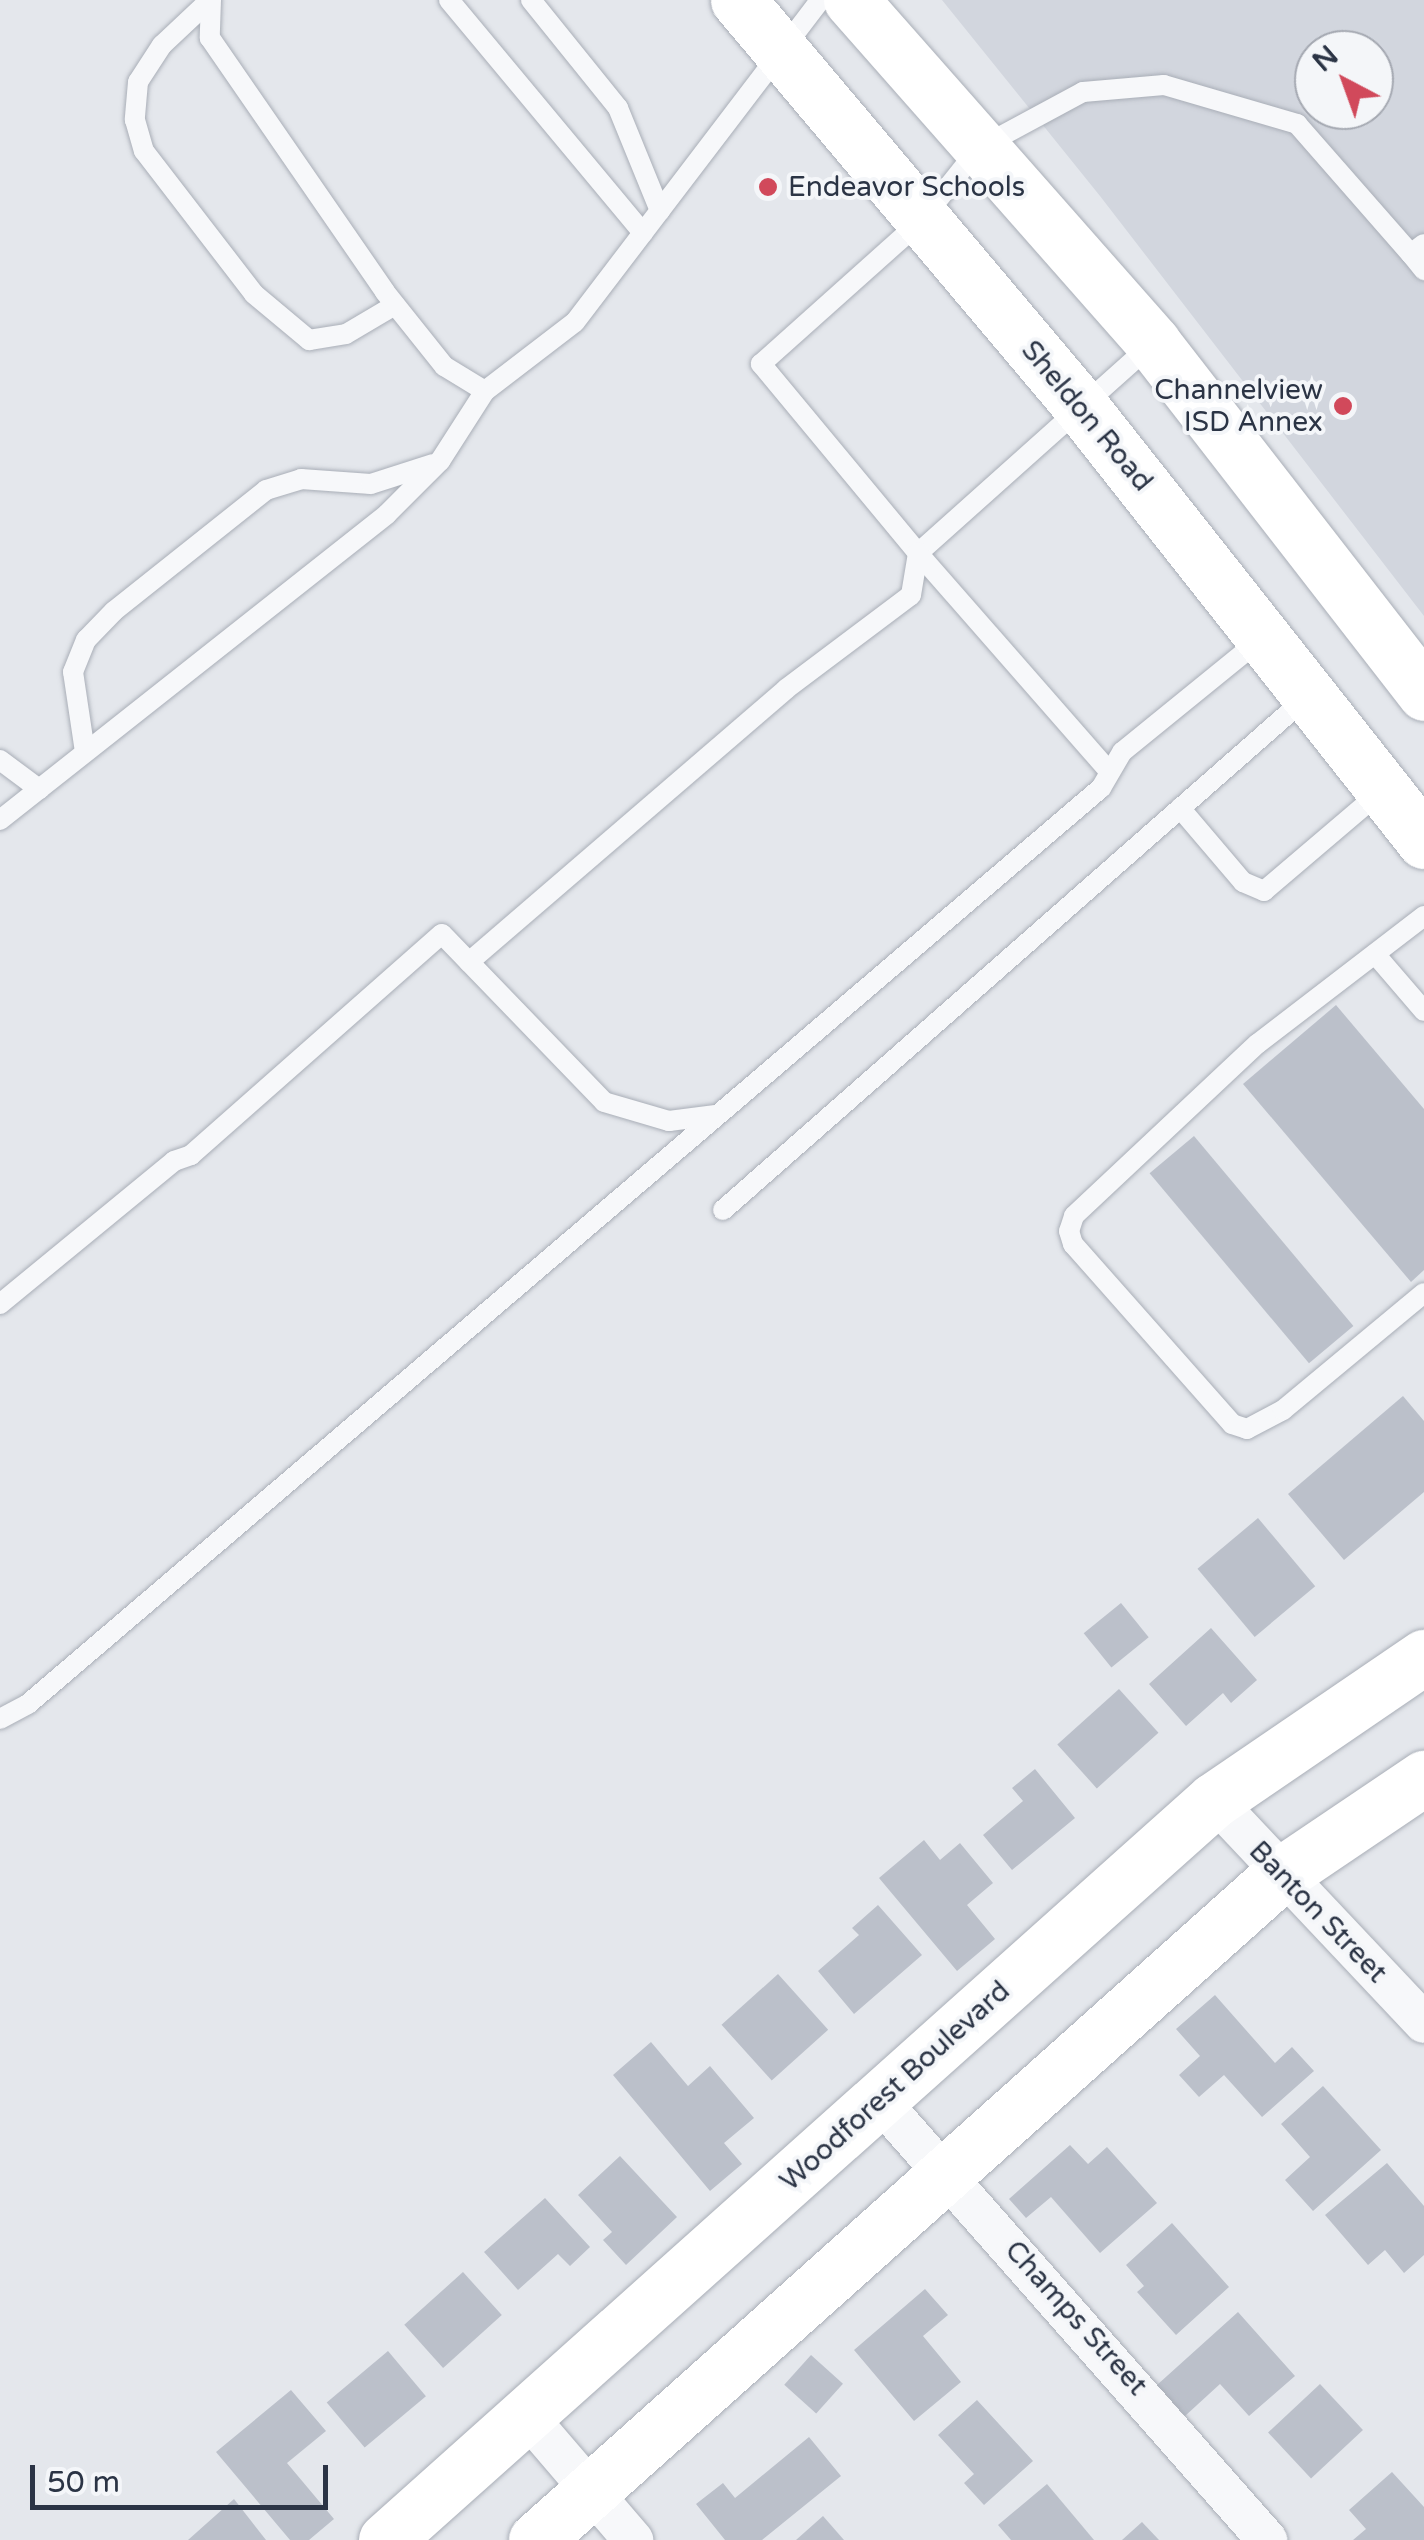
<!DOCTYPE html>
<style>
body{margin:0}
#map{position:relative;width:1424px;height:2540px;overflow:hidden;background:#e4e7ec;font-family:"Varela Round",sans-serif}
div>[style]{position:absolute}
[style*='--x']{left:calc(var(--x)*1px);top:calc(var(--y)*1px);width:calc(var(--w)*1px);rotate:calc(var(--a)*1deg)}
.built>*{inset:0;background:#d2d6de}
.building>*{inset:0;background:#bbc0ca;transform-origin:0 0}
.roads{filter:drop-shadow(0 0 2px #a9aeb7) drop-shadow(0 0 2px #a9aeb7)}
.service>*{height:20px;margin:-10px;padding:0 10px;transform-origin:10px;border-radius:10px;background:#f7f8fa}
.minor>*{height:40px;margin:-20px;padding:0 20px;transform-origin:20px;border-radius:20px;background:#f7f8fa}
.secondary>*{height:55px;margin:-27.5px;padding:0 27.5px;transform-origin:27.5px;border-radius:27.5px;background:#fff}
.dots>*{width:28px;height:28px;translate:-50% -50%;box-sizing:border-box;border:5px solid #f4f6f9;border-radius:50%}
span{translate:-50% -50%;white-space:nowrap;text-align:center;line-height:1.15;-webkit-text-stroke:8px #f4f6f9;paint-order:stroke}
.poi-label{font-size:28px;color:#2b3445}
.left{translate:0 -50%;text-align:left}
.right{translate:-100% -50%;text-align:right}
.street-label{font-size:28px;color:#2b3445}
.north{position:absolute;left:1294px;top:30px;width:100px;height:100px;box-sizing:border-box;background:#f4f6f9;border:2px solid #a4a8b1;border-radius:50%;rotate:319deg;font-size:28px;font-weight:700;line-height:40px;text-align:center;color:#2b3445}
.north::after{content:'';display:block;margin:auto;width:35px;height:45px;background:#d1495b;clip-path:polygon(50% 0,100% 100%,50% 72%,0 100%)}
.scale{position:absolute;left:30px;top:2465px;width:298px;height:45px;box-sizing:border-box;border:5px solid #2b3445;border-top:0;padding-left:12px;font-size:30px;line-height:35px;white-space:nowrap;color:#2b3445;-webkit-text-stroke:8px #f4f6f9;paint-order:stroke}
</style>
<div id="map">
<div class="built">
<i style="clip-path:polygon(evenodd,942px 0,1424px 0,1424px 616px,1100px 196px,942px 0,1314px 50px,1374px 50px,1374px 110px,1314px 110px,1314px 50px)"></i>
</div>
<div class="building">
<i style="clip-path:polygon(1336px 1005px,1424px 1109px,1424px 1270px,1411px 1282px,1243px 1084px)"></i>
<i style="left:1194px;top:1136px;width:248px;height:58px;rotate:50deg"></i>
<i style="clip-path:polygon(1403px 1396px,1424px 1421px,1424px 1492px,1344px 1560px,1288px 1494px)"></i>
<i style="left:1258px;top:1518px;width:89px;height:79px;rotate:50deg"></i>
<i style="left:1121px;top:1603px;width:44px;height:48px;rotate:51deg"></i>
<i style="clip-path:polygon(1211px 1628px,1257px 1680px,1231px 1703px,1223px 1693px,1186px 1726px,1149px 1684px)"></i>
<i style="left:1119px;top:1689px;width:59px;height:83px;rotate:48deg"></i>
<i style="clip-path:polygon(1035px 1769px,1075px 1818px,1012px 1870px,983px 1835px,1023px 1801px,1012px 1788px)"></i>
<i style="clip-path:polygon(924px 1840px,940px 1860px,960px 1843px,993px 1883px,967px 1905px,995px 1939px,957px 1971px,879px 1878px)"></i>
<i style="clip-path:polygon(878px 1905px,922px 1955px,854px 2014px,818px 1971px,859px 1935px,852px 1928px)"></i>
<i style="left:778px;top:1974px;width:75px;height:76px;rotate:48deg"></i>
<i style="clip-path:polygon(1215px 1995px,1275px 2063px,1292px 2047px,1314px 2071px,1262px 2117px,1224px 2075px,1199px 2097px,1179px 2075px,1200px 2056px,1176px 2029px)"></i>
<i style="clip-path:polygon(651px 2042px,688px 2086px,710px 2066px,754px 2118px,724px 2143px,742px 2164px,710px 2191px,613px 2075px)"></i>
<i style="clip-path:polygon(1323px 2086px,1381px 2150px,1313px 2211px,1285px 2180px,1310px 2157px,1281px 2124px)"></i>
<i style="clip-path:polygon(1070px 2145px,1088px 2164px,1107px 2147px,1157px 2203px,1100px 2253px,1051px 2197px,1026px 2218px,1009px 2199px)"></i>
<i style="clip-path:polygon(620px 2156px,677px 2217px,626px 2265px,603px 2240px,612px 2232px,578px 2195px)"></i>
<i style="clip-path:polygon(1387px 2163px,1424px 2206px,1424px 2255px,1404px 2273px,1385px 2250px,1368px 2265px,1325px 2215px)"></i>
<i style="clip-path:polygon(545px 2198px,590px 2247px,570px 2266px,558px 2254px,518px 2290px,484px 2252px)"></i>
<i style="clip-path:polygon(1172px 2223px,1229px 2287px,1176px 2335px,1137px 2292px,1144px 2286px,1126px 2265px)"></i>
<i style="left:463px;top:2272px;width:58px;height:79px;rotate:48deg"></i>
<i style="clip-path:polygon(925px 2289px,948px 2315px,923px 2336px,961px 2382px,914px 2421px,854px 2350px)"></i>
<i style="clip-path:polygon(1238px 2312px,1295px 2376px,1249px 2416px,1220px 2384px,1185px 2416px,1157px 2385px)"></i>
<i style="left:388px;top:2351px;width:59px;height:80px;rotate:50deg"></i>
<i style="left:811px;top:2355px;width:43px;height:40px;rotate:42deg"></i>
<i style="left:1320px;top:2384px;width:63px;height:71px;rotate:47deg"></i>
<i style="clip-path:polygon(291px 2390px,326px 2431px,287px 2463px,334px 2519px,309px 2540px,290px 2540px,216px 2452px)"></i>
<i style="clip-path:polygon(977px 2400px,1033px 2461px,984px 2505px,964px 2483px,974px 2474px,938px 2435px)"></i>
<i style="clip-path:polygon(809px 2437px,841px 2476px,762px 2540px,725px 2540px,696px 2504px,723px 2483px,735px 2498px)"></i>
<i style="clip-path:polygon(1392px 2472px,1424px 2507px,1424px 2540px,1353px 2540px,1366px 2529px,1349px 2510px)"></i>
<i style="clip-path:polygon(1047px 2484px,1094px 2540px,1011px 2540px,998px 2525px)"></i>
<i style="clip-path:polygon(234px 2499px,266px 2540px,188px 2540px)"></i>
<i style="clip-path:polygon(823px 2516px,844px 2540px,796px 2540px)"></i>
<i style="clip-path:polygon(1142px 2522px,1159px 2540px,1122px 2540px)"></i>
</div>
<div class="roads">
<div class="service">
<i style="--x:210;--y:0;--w:66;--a:136.8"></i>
<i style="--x:162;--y:45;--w:44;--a:123"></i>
<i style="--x:138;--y:82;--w:38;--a:95"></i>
<i style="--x:135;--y:120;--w:32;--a:74"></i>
<i style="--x:144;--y:151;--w:180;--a:52.4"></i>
<i style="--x:254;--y:294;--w:72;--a:39.9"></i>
<i style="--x:309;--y:340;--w:37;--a:-9"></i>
<i style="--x:346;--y:334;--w:57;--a:-30.6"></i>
<i style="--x:211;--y:0;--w:38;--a:92"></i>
<i style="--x:210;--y:38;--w:308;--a:55.4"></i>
<i style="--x:385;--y:292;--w:95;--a:51.4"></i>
<i style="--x:444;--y:366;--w:48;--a:31.4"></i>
<i style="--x:485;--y:391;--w:113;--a:-37.5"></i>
<i style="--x:575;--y:322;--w:405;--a:-52.7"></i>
<i style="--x:449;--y:0;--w:303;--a:50.2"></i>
<i style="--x:531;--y:0;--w:139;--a:51.1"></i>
<i style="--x:618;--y:108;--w:111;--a:67.8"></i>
<i style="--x:1411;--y:254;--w:21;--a:51"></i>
<i style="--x:1152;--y:344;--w:314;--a:138.2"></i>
<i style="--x:918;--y:553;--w:246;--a:-129.7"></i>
<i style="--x:761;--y:364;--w:215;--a:-41.8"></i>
<i style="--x:921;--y:221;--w:93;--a:-51.5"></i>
<i style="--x:979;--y:148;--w:118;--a:-28.3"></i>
<i style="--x:1083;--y:92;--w:81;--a:-4.9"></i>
<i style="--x:1164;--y:85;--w:139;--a:16.3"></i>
<i style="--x:1297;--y:124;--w:173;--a:48.8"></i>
<i style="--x:1411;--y:254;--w:16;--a:-38"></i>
<i style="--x:918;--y:553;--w:290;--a:48.8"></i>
<i style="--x:85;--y:752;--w:81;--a:-98.5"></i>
<i style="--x:73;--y:672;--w:35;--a:-68"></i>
<i style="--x:86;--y:640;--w:40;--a:-46"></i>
<i style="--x:114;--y:611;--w:194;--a:-38.5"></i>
<i style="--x:266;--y:490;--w:37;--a:-17"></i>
<i style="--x:301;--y:479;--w:70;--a:4.1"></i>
<i style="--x:371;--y:484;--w:65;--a:-17.9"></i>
<i style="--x:0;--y:760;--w:49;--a:36.6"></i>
<i style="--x:1180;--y:808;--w:97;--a:49.6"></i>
<i style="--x:1243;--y:882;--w:23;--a:23"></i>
<i style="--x:1264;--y:891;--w:157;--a:-40.4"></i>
<i style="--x:0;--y:820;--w:493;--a:-38.3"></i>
<i style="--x:387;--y:514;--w:75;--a:-45"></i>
<i style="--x:440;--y:461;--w:83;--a:-57.3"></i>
<i style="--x:1424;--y:916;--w:210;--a:142.5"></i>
<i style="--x:1257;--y:1044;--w:251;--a:136.8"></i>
<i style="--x:1074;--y:1216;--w:16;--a:108"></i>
<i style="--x:1069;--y:1231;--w:14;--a:73"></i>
<i style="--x:1073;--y:1244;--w:240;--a:48.5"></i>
<i style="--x:1232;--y:1424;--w:16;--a:18"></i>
<i style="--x:1247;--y:1429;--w:41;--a:-27.8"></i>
<i style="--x:1283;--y:1410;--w:183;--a:-39.7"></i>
<i style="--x:1375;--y:954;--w:75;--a:49.3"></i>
<i style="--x:469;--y:962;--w:418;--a:-40.7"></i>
<i style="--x:786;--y:689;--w:156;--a:-36.9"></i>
<i style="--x:911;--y:595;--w:43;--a:-80.5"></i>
<i style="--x:723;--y:1210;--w:777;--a:-41.3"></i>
<i style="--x:0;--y:1304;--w:225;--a:-39.4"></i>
<i style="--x:174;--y:1161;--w:18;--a:-19"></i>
<i style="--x:191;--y:1155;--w:334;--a:-41.4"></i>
<i style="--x:442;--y:934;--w:233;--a:46"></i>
<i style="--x:604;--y:1102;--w:68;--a:16.3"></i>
<i style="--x:669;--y:1121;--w:47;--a:-7.3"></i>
<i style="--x:0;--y:1719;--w:32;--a:-28"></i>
<i style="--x:28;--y:1704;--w:1411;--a:-40.49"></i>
<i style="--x:1101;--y:788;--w:42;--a:-59.7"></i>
<i style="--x:1122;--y:752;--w:178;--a:-39.1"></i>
</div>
<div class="minor">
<i style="--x:1214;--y:1800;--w:306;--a:46.7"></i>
<i style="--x:879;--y:2100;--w:587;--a:48.59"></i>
<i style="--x:526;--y:2415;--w:165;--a:49.4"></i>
</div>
<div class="secondary">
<i style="--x:738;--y:0;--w:534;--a:49.86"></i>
<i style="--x:1082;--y:408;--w:552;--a:51.7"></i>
<i style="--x:851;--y:0;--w:457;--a:48.6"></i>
<i style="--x:1153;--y:343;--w:443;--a:52.2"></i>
<i style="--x:386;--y:2540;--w:1110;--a:-41.79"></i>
<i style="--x:1214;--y:1800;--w:254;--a:-34.3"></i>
<i style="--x:536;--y:2540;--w:998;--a:-41.79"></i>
<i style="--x:1280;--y:1875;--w:174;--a:-34"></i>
</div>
</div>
<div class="dots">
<i style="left:768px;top:187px;background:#d1495b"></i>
<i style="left:1343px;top:406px;background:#d1495b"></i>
</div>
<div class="poi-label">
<span class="left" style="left:788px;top:187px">Endeavor Schools</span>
<span class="right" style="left:1323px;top:406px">Channelview<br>ISD Annex</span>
</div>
<div class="street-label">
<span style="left:1087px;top:416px;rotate:50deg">Sheldon Road</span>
<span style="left:1318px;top:1912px;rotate:46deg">Banton Street</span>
<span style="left:895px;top:2086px;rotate:-42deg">Woodforest Boulevard</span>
<span style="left:1076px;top:2318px;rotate:48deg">Champs Street</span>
</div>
<div class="north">N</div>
<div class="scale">50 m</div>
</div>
